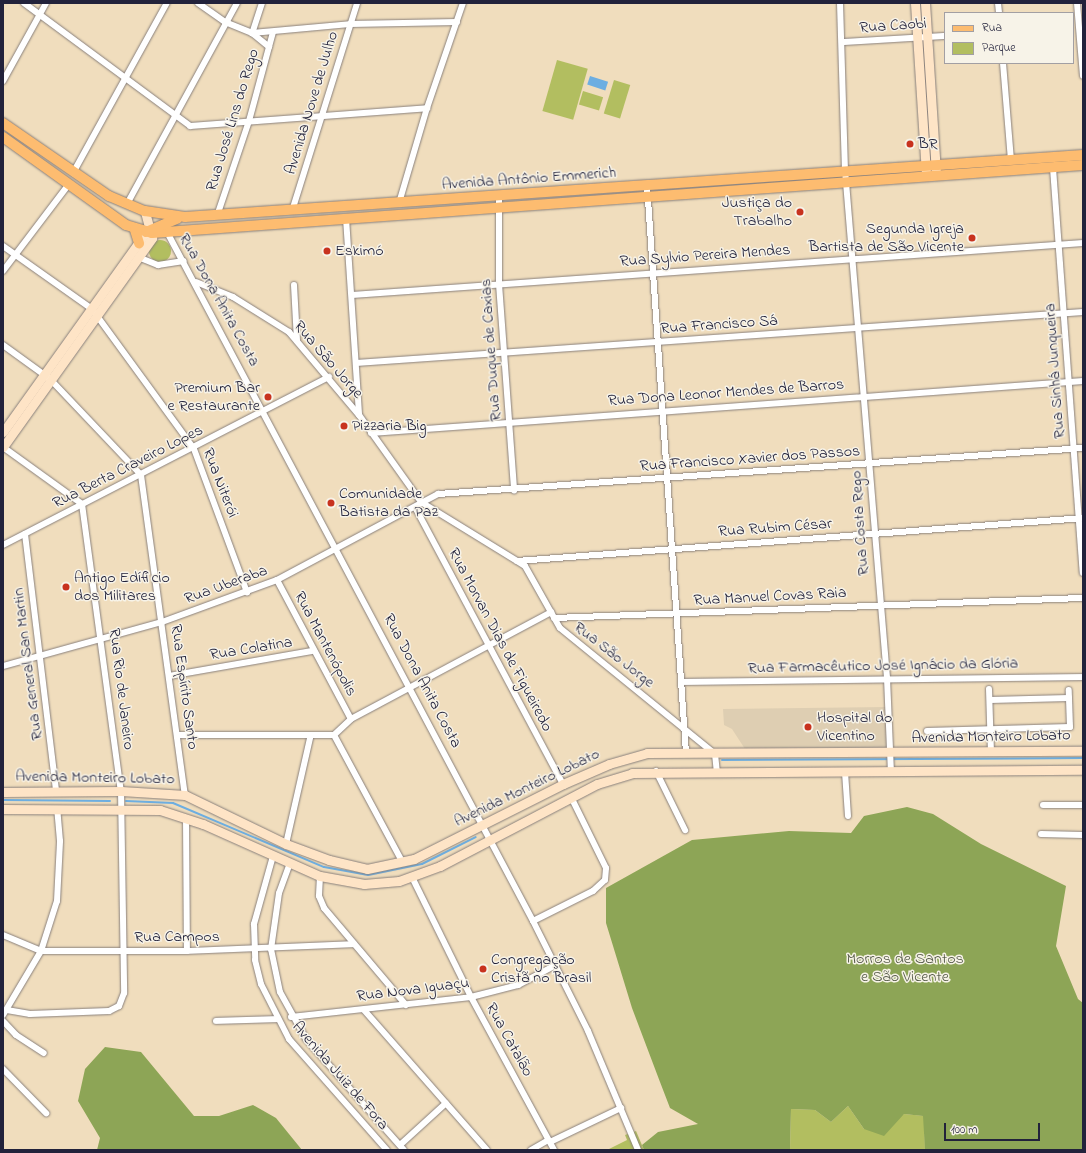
<!DOCTYPE html>
<meta charset="utf-8">
<style>
body{margin:0}
#map{position:relative;width:1086px;height:1153px;overflow:hidden;background:#f0ddbd;font-family:"Indie Flower",sans-serif}
div>[style]{position:absolute}
[style*='--x']{left:calc(var(--x)*1px);top:calc(var(--y)*1px);width:calc(var(--w)*1px);rotate:calc(var(--a)*1deg)}
.built>*{inset:0;background:#deceb2}
.green>*{inset:0;background:#b2be60;transform-origin:0 0}
.round{border-radius:50%}
.forest>*{inset:0;background:#8da556}
.water>*{inset:0;background:#6daee1;transform-origin:0 0}
.stream>*{height:2px;margin:-1px;padding:0 1px;transform-origin:1px;border-radius:1px;background:#6daee1}
.roads{filter:drop-shadow(0 0 1px #89807c) drop-shadow(0 0 1px #89807c)}
.street>*{height:6px;margin:-3px;padding:0 3px;transform-origin:3px;border-radius:3px;background:#fff}
.secondary>*{height:9px;margin:-4.5px;padding:0 4.5px;transform-origin:4.5px;border-radius:4.5px;background:#fee4c6}
.primary>*{height:10px;margin:-5px;padding:0 5px;transform-origin:5px;border-radius:5px;background:#fdbc70}
.dots>*{width:11px;height:11px;translate:-50% -50%;box-sizing:border-box;border:2px solid #f7f3e8;border-radius:50%}
span{translate:-50% -50%;white-space:nowrap;text-align:center;line-height:1.15;-webkit-text-stroke:3px #f7f3e8;paint-order:stroke}
.street-label{font-size:16px;color:#22223b}
.poi-label{font-size:16px;color:#22223b}
.left{translate:0 -50%;text-align:left}
.right{translate:-100% -50%;text-align:right}
.park-label{font-size:16px;color:#545948}
.frame{position:absolute;inset:0;border:4px solid #22223b;pointer-events:none}
.legend{position:absolute;left:944px;top:12px;width:130px;height:52px;box-sizing:border-box;background:#f7f3e8;border:1px solid #a29fa3;margin:0;padding:5px 7px;list-style:none;font-size:12px;color:#22223b}
.legend li{display:flex;align-items:center;gap:8px;height:20px}
.legend b{width:20px;border:1px solid #a29fa3}
.scale{position:absolute;left:944px;top:1123px;width:96px;height:18px;box-sizing:border-box;border:2px solid #22223b;border-top:0;padding-left:5px;font-size:12px;line-height:14px;white-space:nowrap;color:#22223b;-webkit-text-stroke:3px #f7f3e8;paint-order:stroke}
</style>
<div id="map">
<div class="built">
<i style="clip-path:polygon(887px 707px,888px 749px,745px 749px,732px 729px,724px 725px,723px 709px)"></i>
</div>
<div class="green">
<i style="left:557px;top:60px;width:32px;height:53px;rotate:16deg"></i>
<i style="left:614px;top:80px;width:17px;height:35px;rotate:17deg"></i>
<i style="left:583px;top:91px;width:21px;height:14px;rotate:17deg"></i>
<i class="round" style="left:149px;top:240px;width:22px;height:22px"></i>
<i style="clip-path:polygon(848px 1106px,864px 1129px,904px 1114px,924px 1116px,925px 1150px,790px 1150px,791px 1109px,815px 1110px,831px 1122px)"></i>
<i style="clip-path:polygon(636px 1131px,644px 1150px,607px 1150px,627px 1140px,625px 1135px)"></i>
</div>
<div class="forest">
<i style="clip-path:polygon(907px 807px,933px 814px,981px 844px,1066px 886px,1056px 946px,1078px 999px,1083px 1003px,1083px 1150px,925px 1150px,923px 1116px,904px 1114px,884px 1136px,864px 1129px,848px 1106px,831px 1122px,815px 1110px,791px 1109px,790px 1150px,644px 1150px,642px 1145px,658px 1132px,698px 1124px,670px 1108px,660px 1082px,632px 1008px,606px 923px,606px 888px,692px 840px,789px 831px,851px 833px,864px 816px)"></i>
<i style="clip-path:polygon(105px 1047px,141px 1052px,194px 1116px,219px 1116px,253px 1105px,276px 1118px,302px 1150px,97px 1150px,100px 1138px,78px 1101px,85px 1069px)"></i>
</div>
<div class="water">
<i style="left:590px;top:76px;width:19px;height:9px;rotate:18deg"></i>
</div>
<div class="stream">
<i style="--x:722;--y:760;--w:361;--a:-0.3"></i>
<i style="--x:3;--y:800;--w:107;--a:0.5"></i>
<i style="--x:126;--y:801;--w:47;--a:2.4"></i>
<i style="--x:173;--y:803;--w:164;--a:23"></i>
<i style="--x:324;--y:867;--w:45;--a:10.3"></i>
<i style="--x:368;--y:875;--w:55;--a:-11.5"></i>
<i style="--x:422;--y:864;--w:60;--a:-26.6"></i>
</div>
<div class="roads">
<div class="street">
<i style="--x:24;--y:3;--w:207;--a:36.5"></i>
<i style="--x:190;--y:126;--w:238;--a:-4.3"></i>
<i style="--x:198;--y:3;--w:33;--a:35"></i>
<i style="--x:225;--y:22;--w:29;--a:22"></i>
<i style="--x:252;--y:33;--w:98;--a:-5.2"></i>
<i style="--x:350;--y:24;--w:107;--a:-1.1"></i>
<i style="--x:262;--y:3;--w:32;--a:108"></i>
<i style="--x:252;--y:33;--w:22;--a:39"></i>
<i style="--x:840;--y:3;--w:167;--a:88.3"></i>
<i style="--x:845;--y:170;--w:510;--a:85.27"></i>
<i style="--x:887;--y:678;--w:94;--a:87.6"></i>
<i style="--x:998;--y:3;--w:10;--a:84"></i>
<i style="--x:1077;--y:3;--w:73;--a:85.3"></i>
<i style="--x:843;--y:42;--w:102;--a:-3.4"></i>
<i style="--x:1003;--y:63;--w:98;--a:85.3"></i>
<i style="--x:3;--y:81;--w:89;--a:-61.1"></i>
<i style="--x:1053;--y:168;--w:406;--a:85.8"></i>
<i style="--x:73;--y:173;--w:194;--a:-61.1"></i>
<i style="--x:647;--y:185;--w:569;--a:86.07"></i>
<i style="--x:499;--y:196;--w:88;--a:90"></i>
<i style="--x:499;--y:284;--w:207;--a:85.8"></i>
<i style="--x:399;--y:203;--w:99;--a:-73.6"></i>
<i style="--x:427;--y:108;--w:111;--a:-71.1"></i>
<i style="--x:127;--y:204;--w:229;--a:-61.3"></i>
<i style="--x:292;--y:211;--w:218;--a:-72.6"></i>
<i style="--x:217;--y:216;--w:100;--a:-71.4"></i>
<i style="--x:249;--y:121;--w:92;--a:-74.9"></i>
<i style="--x:346;--y:218;--w:197;--a:86.2"></i>
<i style="--x:167;--y:232;--w:780;--a:62.02"></i>
<i style="--x:533;--y:921;--w:123;--a:63.4"></i>
<i style="--x:588;--y:1031;--w:129;--a:67.2"></i>
<i style="--x:3;--y:246;--w:109;--a:35.3"></i>
<i style="--x:92;--y:309;--w:173;--a:53.9"></i>
<i style="--x:194;--y:449;--w:153;--a:69.7"></i>
<i style="--x:138;--y:257;--w:22;--a:22"></i>
<i style="--x:158;--y:265;--w:26;--a:-9"></i>
<i style="--x:3;--y:271;--w:109;--a:-52.8"></i>
<i style="--x:196;--y:282;--w:40;--a:22"></i>
<i style="--x:233;--y:297;--w:66;--a:32"></i>
<i style="--x:289;--y:332;--w:109;--a:49.9"></i>
<i style="--x:359;--y:415;--w:107;--a:54.5"></i>
<i style="--x:421;--y:502;--w:122;--a:31.6"></i>
<i style="--x:525;--y:566;--w:71;--a:60.6"></i>
<i style="--x:560;--y:628;--w:200;--a:39.1"></i>
<i style="--x:715;--y:754;--w:20;--a:84"></i>
<i style="--x:294;--y:285;--w:56;--a:86.9"></i>
<i style="--x:352;--y:295;--w:733;--a:-4.07"></i>
<i style="--x:3;--y:345;--w:58;--a:35.9"></i>
<i style="--x:50;--y:379;--w:132;--a:46.5"></i>
<i style="--x:141;--y:475;--w:323;--a:82.2"></i>
<i style="--x:356;--y:363;--w:729;--a:-4.01"></i>
<i style="--x:371;--y:433;--w:714;--a:-4.18"></i>
<i style="--x:3;--y:447;--w:97;--a:35.8"></i>
<i style="--x:82;--y:504;--w:290;--a:82.3"></i>
<i style="--x:121;--y:791;--w:202;--a:89.1"></i>
<i style="--x:124;--y:993;--w:14;--a:111"></i>
<i style="--x:119;--y:1006;--w:11;--a:153"></i>
<i style="--x:109;--y:1011;--w:79;--a:177.8"></i>
<i style="--x:30;--y:1014;--w:22;--a:-170"></i>
<i style="--x:415;--y:507;--w:314;--a:61.9"></i>
<i style="--x:25;--y:534;--w:260;--a:83.1"></i>
<i style="--x:3;--y:545;--w:367;--a:-27.3"></i>
<i style="--x:517;--y:561;--w:568;--a:-4.34"></i>
<i style="--x:277;--y:580;--w:157;--a:62"></i>
<i style="--x:554;--y:618;--w:529;--a:-2.17"></i>
<i style="--x:3;--y:666;--w:165;--a:-15.5"></i>
<i style="--x:162;--y:622;--w:122;--a:-20.1"></i>
<i style="--x:277;--y:580;--w:183;--a:-28.1"></i>
<i style="--x:438;--y:494;--w:647;--a:-4.08"></i>
<i style="--x:169;--y:676;--w:145;--a:-9.9"></i>
<i style="--x:683;--y:682;--w:400;--a:-0.7"></i>
<i style="--x:989;--y:689;--w:63;--a:88.2"></i>
<i style="--x:990;--y:700;--w:79;--a:-1.5"></i>
<i style="--x:927;--y:731;--w:143;--a:-1.6"></i>
<i style="--x:1070;--y:727;--w:37;--a:-92"></i>
<i style="--x:177;--y:735;--w:157;--a:0"></i>
<i style="--x:334;--y:735;--w:23;--a:-43"></i>
<i style="--x:351;--y:719;--w:227;--a:-28.1"></i>
<i style="--x:334;--y:735;--w:145;--a:61.7"></i>
<i style="--x:656;--y:771;--w:66;--a:63.8"></i>
<i style="--x:845;--y:772;--w:44;--a:86.1"></i>
<i style="--x:1043;--y:805;--w:40;--a:0"></i>
<i style="--x:186;--y:818;--w:133;--a:89.6"></i>
<i style="--x:1041;--y:834;--w:42;--a:1.4"></i>
<i style="--x:286;--y:844;--w:109;--a:-77.2"></i>
<i style="--x:273;--y:856;--w:71;--a:105.6"></i>
<i style="--x:254;--y:924;--w:36;--a:88"></i>
<i style="--x:255;--y:960;--w:25;--a:76"></i>
<i style="--x:261;--y:984;--w:62;--a:63"></i>
<i style="--x:289;--y:1039;--w:148;--a:48.6"></i>
<i style="--x:290;--y:863;--w:32;--a:110"></i>
<i style="--x:279;--y:893;--w:57;--a:98.1"></i>
<i style="--x:271;--y:949;--w:44;--a:78.2"></i>
<i style="--x:280;--y:992;--w:54;--a:61"></i>
<i style="--x:306;--y:1039;--w:148;--a:48.6"></i>
<i style="--x:320;--y:876;--w:20;--a:93"></i>
<i style="--x:319;--y:896;--w:13;--a:67"></i>
<i style="--x:324;--y:908;--w:127;--a:49.8"></i>
<i style="--x:412;--y:877;--w:134;--a:63.8"></i>
<i style="--x:471;--y:997;--w:174;--a:61.5"></i>
<i style="--x:533;--y:921;--w:67;--a:-26.6"></i>
<i style="--x:593;--y:891;--w:16;--a:-43"></i>
<i style="--x:605;--y:880;--w:12;--a:-85"></i>
<i style="--x:606;--y:868;--w:79;--a:-116.2"></i>
<i style="--x:3;--y:935;--w:41;--a:22.8"></i>
<i style="--x:41;--y:951;--w:146;--a:0"></i>
<i style="--x:187;--y:951;--w:167;--a:-2.4"></i>
<i style="--x:364;--y:1010;--w:186;--a:48.7"></i>
<i style="--x:3;--y:1015;--w:74;--a:-59.3"></i>
<i style="--x:41;--y:951;--w:52;--a:-72.3"></i>
<i style="--x:57;--y:901;--w:60;--a:-87.1"></i>
<i style="--x:60;--y:841;--w:32;--a:-95"></i>
<i style="--x:291;--y:1017;--w:181;--a:-6.3"></i>
<i style="--x:471;--y:997;--w:49;--a:-14.3"></i>
<i style="--x:518;--y:985;--w:43;--a:-27.8"></i>
<i style="--x:3;--y:1021;--w:19;--a:47"></i>
<i style="--x:16;--y:1035;--w:33;--a:33"></i>
<i style="--x:216;--y:1021;--w:61;--a:-1.9"></i>
<i style="--x:3;--y:1069;--w:62;--a:45.7"></i>
<i style="--x:550;--y:1142;--w:79;--a:-25.6"></i>
<i style="--x:400;--y:1145;--w:62;--a:-42.4"></i>
<i style="--x:531;--y:1150;--w:20;--a:-30"></i>
</div>
<div class="secondary">
<i style="--x:915;--y:3;--w:170;--a:86.3"></i>
<i style="--x:925;--y:3;--w:169;--a:86.3"></i>
<i style="--x:3;--y:432;--w:246;--a:-54.4"></i>
<i style="--x:3;--y:447;--w:257;--a:-54.5"></i>
<i style="--x:152;--y:238;--w:28;--a:-105"></i>
<i style="--x:3;--y:792;--w:118;--a:-0.5"></i>
<i style="--x:121;--y:791;--w:64;--a:3.6"></i>
<i style="--x:185;--y:795;--w:112;--a:25.9"></i>
<i style="--x:286;--y:844;--w:46;--a:20.4"></i>
<i style="--x:329;--y:860;--w:39;--a:13"></i>
<i style="--x:367;--y:869;--w:48;--a:-12"></i>
<i style="--x:414;--y:859;--w:167;--a:-26.7"></i>
<i style="--x:563;--y:784;--w:50;--a:-23.5"></i>
<i style="--x:609;--y:764;--w:40;--a:-16"></i>
<i style="--x:647;--y:753;--w:436;--a:-0.3"></i>
<i style="--x:3;--y:809;--w:157;--a:0.4"></i>
<i style="--x:160;--y:810;--w:45;--a:18"></i>
<i style="--x:203;--y:824;--w:128;--a:24"></i>
<i style="--x:320;--y:876;--w:45;--a:10.3"></i>
<i style="--x:364;--y:884;--w:35;--a:-5"></i>
<i style="--x:399;--y:881;--w:44;--a:-20.1"></i>
<i style="--x:440;--y:866;--w:177;--a:-27.6"></i>
<i style="--x:597;--y:784;--w:37;--a:-17"></i>
<i style="--x:632;--y:773;--w:451;--a:-0.4"></i>
</div>
<div class="primary">
<i style="--x:3;--y:123;--w:129;--a:34.6"></i>
<i style="--x:109;--y:196;--w:39;--a:23"></i>
<i style="--x:145;--y:211;--w:40;--a:8.5"></i>
<i style="--x:185;--y:217;--w:900;--a:-3.95"></i>
<i style="--x:3;--y:137;--w:151;--a:35.6"></i>
<i style="--x:126;--y:225;--w:27;--a:17"></i>
<i style="--x:152;--y:233;--w:933;--a:-4.18"></i>
<i style="--x:135;--y:230;--w:14;--a:73"></i>
<i style="--x:146;--y:232;--w:34;--a:-23"></i>
</div>
</div>
<div class="dots">
<i style="left:910px;top:144px;background:#c8321e"></i>
<i style="left:800px;top:212px;background:#c8321e"></i>
<i style="left:972px;top:238px;background:#c8321e"></i>
<i style="left:327px;top:251px;background:#c8321e"></i>
<i style="left:268px;top:397px;background:#c8321e"></i>
<i style="left:344px;top:426px;background:#c8321e"></i>
<i style="left:331px;top:503px;background:#c8321e"></i>
<i style="left:66px;top:587px;background:#c8321e"></i>
<i style="left:808px;top:727px;background:#c8321e"></i>
<i style="left:483px;top:969px;background:#c8321e"></i>
</div>
<div class="street-label">
<span style="left:893px;top:26px;rotate:-4deg">Rua Caobi</span>
<span style="left:312px;top:103px;rotate:-73deg">Avenida Nove de Julho</span>
<span style="left:233px;top:120px;rotate:-73deg">Rua José Lins do Rego</span>
<span style="left:529px;top:179px;rotate:-4deg">Avenida Antônio Emmerich</span>
<span style="left:705px;top:256px;rotate:-4deg">Rua Sylvio Pereira Mendes</span>
<span style="left:219px;top:300px;rotate:61deg">Rua Dona Anita Costa</span>
<span style="left:719px;top:325px;rotate:-4deg">Rua Francisco Sá</span>
<span style="left:491px;top:350px;rotate:-94deg">Rua Duque de Caxias</span>
<span style="left:328px;top:360px;rotate:49deg">Rua São Jorge</span>
<span style="left:1055px;top:371px;rotate:-94deg">Rua Sinhá Junqueira</span>
<span style="left:726px;top:393px;rotate:-4deg">Rua Dona Leonor Mendes de Barros</span>
<span style="left:750px;top:459px;rotate:-4deg">Rua Francisco Xavier dos Passos</span>
<span style="left:128px;top:467px;rotate:-27deg">Rua Berta Craveiro Lopes</span>
<span style="left:220px;top:483px;rotate:69deg">Rua Niterói</span>
<span style="left:860px;top:523px;rotate:-94deg">Rua Costa Rego</span>
<span style="left:775px;top:528px;rotate:-4deg">Rua Rubim César</span>
<span style="left:226px;top:585px;rotate:-20deg">Rua Uberaba</span>
<span style="left:770px;top:597px;rotate:-3deg">Rua Manuel Covas Raia</span>
<span style="left:500px;top:640px;rotate:62deg">Rua Morvan Dias de Figueiredo</span>
<span style="left:325px;top:644px;rotate:62deg">Rua Mantenópolis</span>
<span style="left:251px;top:649px;rotate:-9deg">Rua Colatina</span>
<span style="left:614px;top:655px;rotate:38deg">Rua São Jorge</span>
<span style="left:28px;top:664px;rotate:-97deg">Rua General San Martin</span>
<span style="left:883px;top:666px;rotate:-1deg">Rua Farmacêutico José Ignácio da Glória</span>
<span style="left:422px;top:681px;rotate:62deg">Rua Dona Anita Costa</span>
<span style="left:184px;top:687px;rotate:82deg">Rua Espírito Santo</span>
<span style="left:121px;top:689px;rotate:83deg">Rua Rio de Janeiro</span>
<span style="left:991px;top:737px;rotate:-1deg">Avenida Monteiro Lobato</span>
<span style="left:95px;top:778px;rotate:1deg">Avenida Monteiro Lobato</span>
<span style="left:527px;top:788px;rotate:-26deg">Avenida Monteiro Lobato</span>
<span style="left:177px;top:937px">Rua Campos</span>
<span style="left:413px;top:990px;rotate:-7deg">Rua Nova Iguaçu</span>
<span style="left:509px;top:1040px;rotate:61deg">Rua Catalão</span>
<span style="left:340px;top:1076px;rotate:49deg">Avenida Juiz de Fora</span>
</div>
<div class="poi-label">
<span class="left" style="left:918px;top:144px">BR</span>
<span class="right" style="left:792px;top:212px">Justiça do<br>Trabalho</span>
<span class="right" style="left:964px;top:238px">Segunda Igreja<br>Bartista de São Vicente</span>
<span class="left" style="left:335px;top:251px">Eskimó</span>
<span class="right" style="left:260px;top:397px">Premium Bar<br>e Restaurante</span>
<span class="left" style="left:352px;top:426px">Pizzaria Big</span>
<span class="left" style="left:339px;top:503px">Comunidade<br>Batista da Paz</span>
<span class="left" style="left:74px;top:587px">Antigo Edíficio<br>dos Militares</span>
<span class="left" style="left:817px;top:727px">Hospital do<br>Vicentino</span>
<span class="left" style="left:491px;top:969px">Congregação<br>Cristã no Brasil</span>
</div>
<div class="park-label">
<span style="left:905px;top:968px">Morros de Santos<br>e São Vicente</span>
</div>
<div class="frame"></div>
<ul class="legend">
<li><b style="height:5px;background:#fdbc70"></b>Rua</li>
<li><b style="height:11px;background:#b2be60"></b>Parque</li>
</ul>
<div class="scale">100 m</div>
</div>
